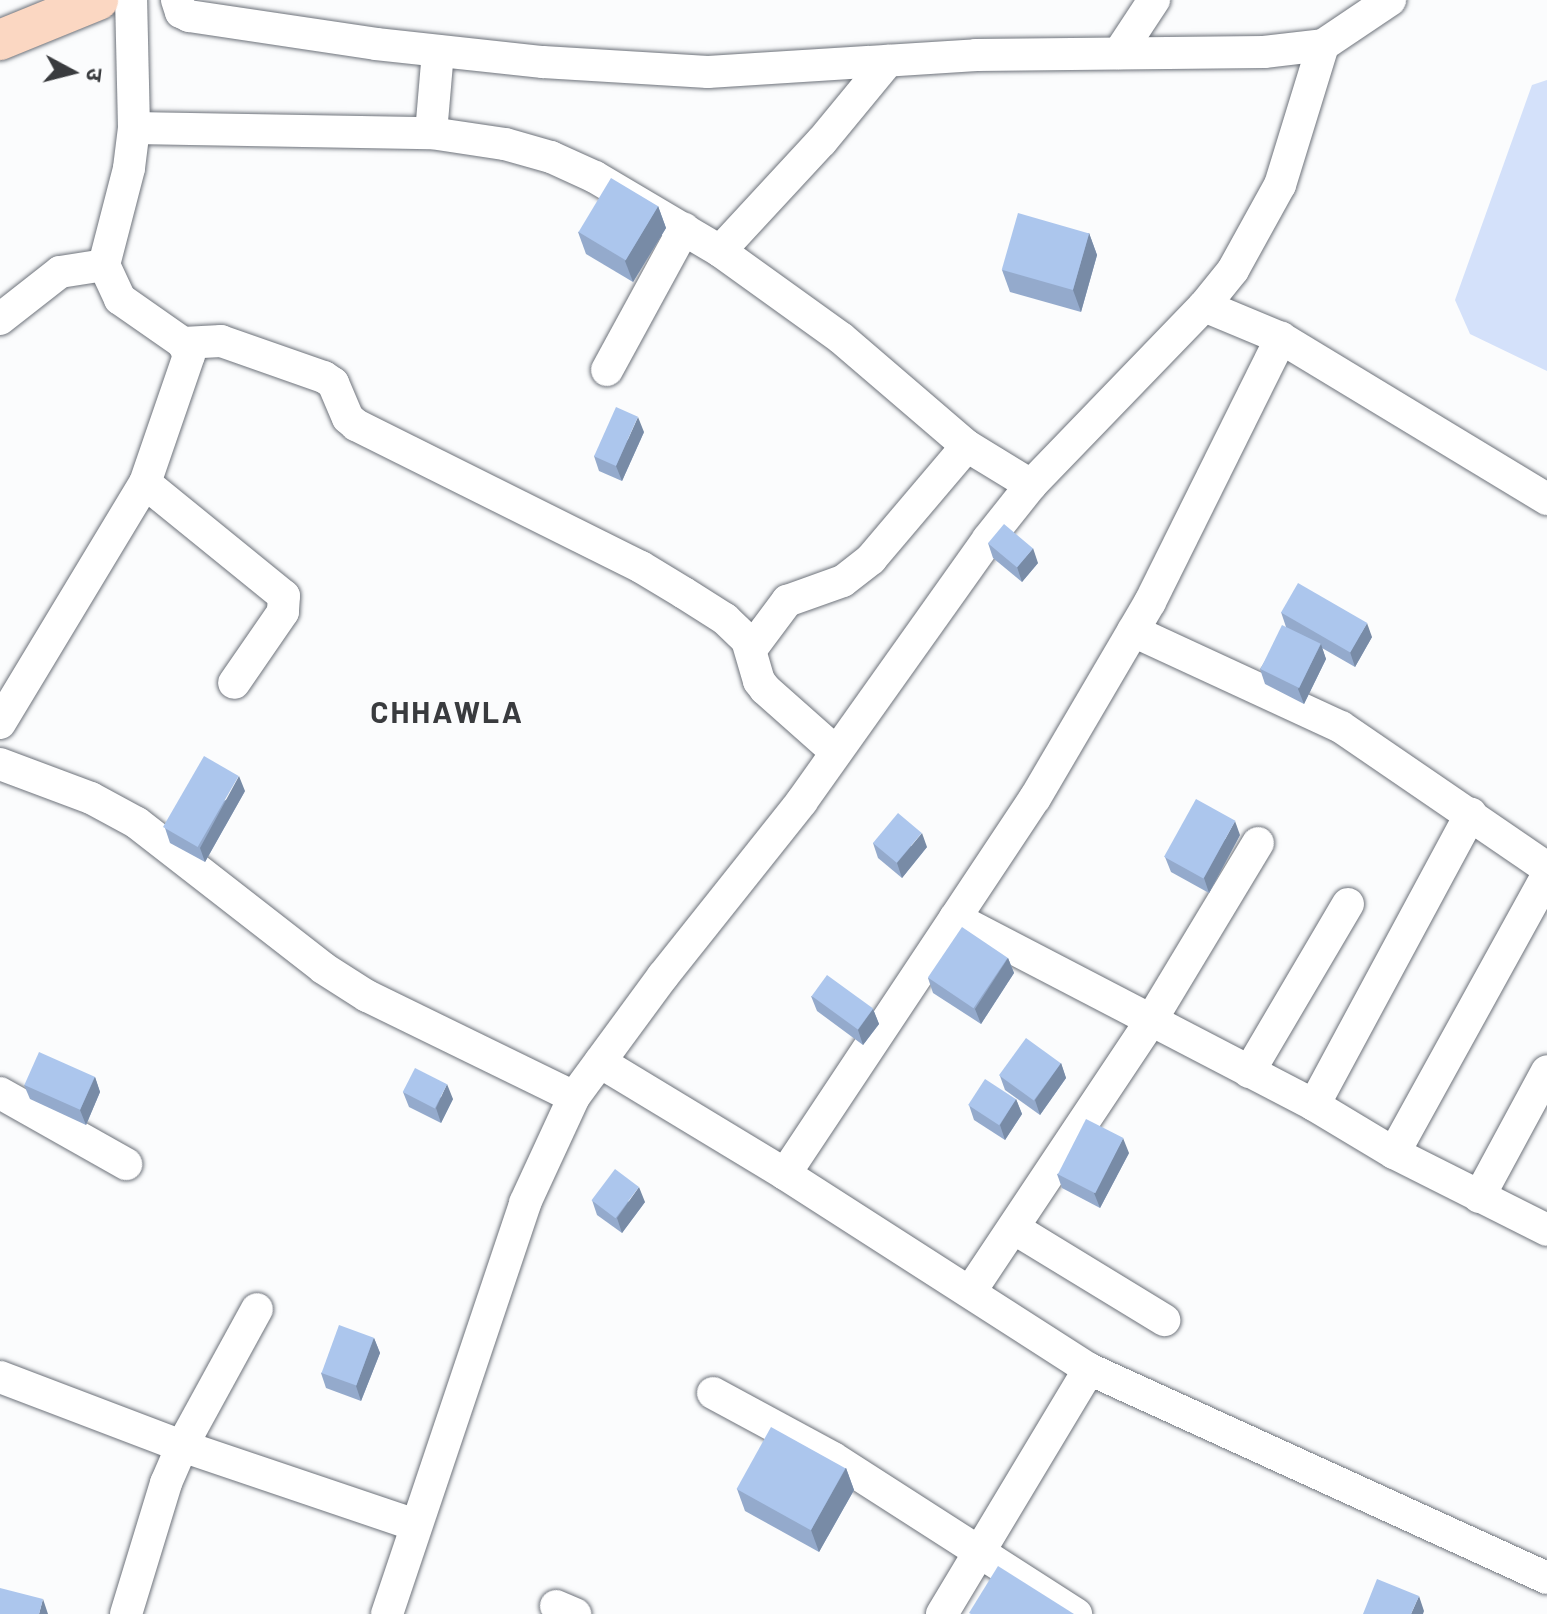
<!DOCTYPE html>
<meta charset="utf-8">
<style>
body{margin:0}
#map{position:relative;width:1547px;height:1614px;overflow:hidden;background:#fbfcfd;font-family:Barlow,"Noto Sans Devanagari",sans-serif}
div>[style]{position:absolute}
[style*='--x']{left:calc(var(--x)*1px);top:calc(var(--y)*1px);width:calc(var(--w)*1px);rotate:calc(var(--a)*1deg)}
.water>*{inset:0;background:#d4e1fa}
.roads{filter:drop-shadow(0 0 2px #6e737b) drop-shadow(0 0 2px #6e737b)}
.minor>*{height:32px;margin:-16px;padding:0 16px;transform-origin:16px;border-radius:16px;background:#fff}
.major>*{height:40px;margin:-20px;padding:0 20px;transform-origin:20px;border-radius:20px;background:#fbd7c2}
.wall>*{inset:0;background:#94aacc}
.shaded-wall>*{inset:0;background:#788ba6}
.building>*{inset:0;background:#acc6ed;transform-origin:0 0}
span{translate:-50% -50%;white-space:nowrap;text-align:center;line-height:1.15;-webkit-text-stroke:8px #fbfcfd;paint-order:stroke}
.district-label{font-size:30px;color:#393b3e;font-weight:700;letter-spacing:2px}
.north{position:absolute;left:32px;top:32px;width:80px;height:80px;-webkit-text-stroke:6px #fbfcfd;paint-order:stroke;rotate:97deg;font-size:22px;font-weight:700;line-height:32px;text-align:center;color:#393b3e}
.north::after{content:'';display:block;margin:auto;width:28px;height:36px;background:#393b3e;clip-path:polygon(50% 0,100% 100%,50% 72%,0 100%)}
</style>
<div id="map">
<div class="water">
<i style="clip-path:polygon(1547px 80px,1547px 371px,1470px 334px,1455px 300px,1532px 85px)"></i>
</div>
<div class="roads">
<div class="minor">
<i style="--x:177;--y:0;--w:13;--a:72"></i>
<i style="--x:181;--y:12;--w:9;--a:27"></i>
<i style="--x:189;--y:16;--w:189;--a:8.5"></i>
<i style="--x:376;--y:44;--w:168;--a:6.2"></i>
<i style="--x:543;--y:62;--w:165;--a:3.5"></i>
<i style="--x:708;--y:72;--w:269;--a:-3.6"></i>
<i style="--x:976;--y:55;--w:288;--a:-0.6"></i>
<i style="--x:1264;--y:52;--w:59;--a:-6.8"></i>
<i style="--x:1323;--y:45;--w:81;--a:-33.9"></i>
<i style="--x:1119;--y:53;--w:64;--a:-56.6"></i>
<i style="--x:134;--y:128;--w:297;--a:1"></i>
<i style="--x:431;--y:133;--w:75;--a:8.5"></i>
<i style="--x:505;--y:144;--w:48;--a:15.8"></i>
<i style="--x:551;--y:157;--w:48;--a:24.4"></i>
<i style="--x:595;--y:177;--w:145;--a:30.6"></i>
<i style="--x:720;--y:251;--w:149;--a:35.7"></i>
<i style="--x:841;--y:338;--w:166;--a:40.6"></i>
<i style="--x:967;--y:446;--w:75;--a:31.4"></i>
<i style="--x:431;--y:133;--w:82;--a:-85.1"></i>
<i style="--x:720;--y:251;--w:150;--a:-47.2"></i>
<i style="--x:822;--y:141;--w:104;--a:-50.5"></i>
<i style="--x:1204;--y:306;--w:83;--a:22.6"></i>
<i style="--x:1281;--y:338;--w:311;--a:31.2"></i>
<i style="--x:0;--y:319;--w:76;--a:-38.1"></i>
<i style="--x:60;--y:272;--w:45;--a:-9"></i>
<i style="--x:183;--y:343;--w:38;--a:-3"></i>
<i style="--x:221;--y:341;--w:109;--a:19.3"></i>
<i style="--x:324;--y:377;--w:11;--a:34"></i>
<i style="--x:333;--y:383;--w:38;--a:67"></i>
<i style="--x:348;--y:418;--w:11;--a:41"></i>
<i style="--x:356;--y:425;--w:318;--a:26.5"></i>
<i style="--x:641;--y:567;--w:50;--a:31.2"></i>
<i style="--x:684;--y:593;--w:49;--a:32.4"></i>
<i style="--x:725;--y:619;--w:30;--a:44"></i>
<i style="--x:747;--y:640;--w:43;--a:73.7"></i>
<i style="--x:759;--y:681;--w:10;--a:53"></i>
<i style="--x:765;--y:689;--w:95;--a:41.6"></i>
<i style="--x:607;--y:370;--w:161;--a:-61.4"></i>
<i style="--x:145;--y:483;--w:179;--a:39.1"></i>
<i style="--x:284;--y:596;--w:16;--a:94"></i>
<i style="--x:283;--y:612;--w:86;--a:124.6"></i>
<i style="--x:1133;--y:631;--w:229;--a:24.8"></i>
<i style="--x:1341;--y:727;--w:250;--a:34.4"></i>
<i style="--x:752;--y:648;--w:59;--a:-53.3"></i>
<i style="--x:787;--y:601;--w:59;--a:-19.7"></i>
<i style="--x:843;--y:581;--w:36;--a:-38"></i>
<i style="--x:871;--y:559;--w:148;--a:-49.7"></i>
<i style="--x:0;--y:723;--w:280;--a:-58.9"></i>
<i style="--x:145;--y:483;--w:135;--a:-71"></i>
<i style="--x:189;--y:355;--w:13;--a:-117"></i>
<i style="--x:183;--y:343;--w:77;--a:-145.1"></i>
<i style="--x:120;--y:299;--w:38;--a:-115"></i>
<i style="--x:104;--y:265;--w:100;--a:-75.5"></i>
<i style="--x:129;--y:168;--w:40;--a:-82.9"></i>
<i style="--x:134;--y:128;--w:128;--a:-91.3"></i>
<i style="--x:0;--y:764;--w:97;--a:20.5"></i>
<i style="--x:91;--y:798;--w:52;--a:28.5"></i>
<i style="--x:137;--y:823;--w:236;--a:37.9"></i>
<i style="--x:323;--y:968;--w:52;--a:32.5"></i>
<i style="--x:367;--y:996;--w:230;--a:26"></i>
<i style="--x:955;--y:918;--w:405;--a:27.5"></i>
<i style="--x:1314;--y:1105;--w:93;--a:31"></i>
<i style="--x:1394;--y:1153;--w:171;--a:26.7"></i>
<i style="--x:600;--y:1062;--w:216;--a:31.2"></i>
<i style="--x:785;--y:1174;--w:361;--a:32.7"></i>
<i style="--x:1089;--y:1369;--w:503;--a:24.53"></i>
<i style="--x:1249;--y:1072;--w:195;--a:-59.5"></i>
<i style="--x:0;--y:1093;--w:145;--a:29.4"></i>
<i style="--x:1314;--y:1105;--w:331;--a:-61.7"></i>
<i style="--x:1394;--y:1153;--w:316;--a:-61.1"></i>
<i style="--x:785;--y:1174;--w:452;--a:-56.4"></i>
<i style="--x:1035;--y:798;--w:227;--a:-59.6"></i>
<i style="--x:1150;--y:602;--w:295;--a:-63.6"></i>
<i style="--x:1479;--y:1197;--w:143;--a:-61.6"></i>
<i style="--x:1015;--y:1229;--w:175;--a:31.4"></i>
<i style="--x:970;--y:1292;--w:324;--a:-56.3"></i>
<i style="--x:1150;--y:1022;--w:209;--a:-58.9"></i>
<i style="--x:0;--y:1377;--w:195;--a:20.8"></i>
<i style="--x:182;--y:1446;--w:246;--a:18.7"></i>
<i style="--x:713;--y:1393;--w:136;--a:28.4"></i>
<i style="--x:833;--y:1458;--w:289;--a:32.7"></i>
<i style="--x:556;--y:1606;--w:21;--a:23"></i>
<i style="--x:126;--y:1614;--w:137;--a:-73"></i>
<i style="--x:166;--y:1483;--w:40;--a:-66.6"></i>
<i style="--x:182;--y:1446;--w:156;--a:-61.3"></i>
<i style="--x:387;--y:1614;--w:434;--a:-71.4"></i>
<i style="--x:525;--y:1203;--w:117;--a:-65.2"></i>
<i style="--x:574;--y:1097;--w:150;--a:-53.7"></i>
<i style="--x:663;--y:976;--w:223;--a:-51.5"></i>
<i style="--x:802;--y:801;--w:321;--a:-54.6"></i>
<i style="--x:988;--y:539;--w:69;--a:-51.5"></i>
<i style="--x:1031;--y:485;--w:249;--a:-46"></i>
<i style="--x:1204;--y:306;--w:46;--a:-51.1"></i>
<i style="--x:1233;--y:270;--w:97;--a:-61.1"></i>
<i style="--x:1280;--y:185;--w:146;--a:-72.9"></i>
<i style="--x:942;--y:1614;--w:286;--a:-59"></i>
</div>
<div class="major">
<i style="--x:0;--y:40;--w:106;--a:-22.2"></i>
</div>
</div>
<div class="wall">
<i style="clip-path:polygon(658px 206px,666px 228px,633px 282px,586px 254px,578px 232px)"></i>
<i style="clip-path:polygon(1089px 233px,1097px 255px,1081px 312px,1010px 292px,1002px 270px)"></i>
<i style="clip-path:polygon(644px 432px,622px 481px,599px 471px,594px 456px)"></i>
<i style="clip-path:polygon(988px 543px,1038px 563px,1022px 582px,993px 558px)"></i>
<i style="clip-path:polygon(1281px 612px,1372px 637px,1355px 667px,1322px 648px,1326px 659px,1304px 704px,1265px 684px,1260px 669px,1286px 627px)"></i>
<i style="clip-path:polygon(245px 791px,205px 862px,170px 843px,165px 828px)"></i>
<i style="clip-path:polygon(1240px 835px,1209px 893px,1171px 872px,1165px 857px)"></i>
<i style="clip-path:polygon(873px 843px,927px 847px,902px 878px,878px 858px)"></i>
<i style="clip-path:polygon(1008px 958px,1014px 973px,981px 1024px,933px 993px,928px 978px)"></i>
<i style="clip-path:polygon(811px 996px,873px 1009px,879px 1024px,863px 1045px,817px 1011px)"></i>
<i style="clip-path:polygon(1061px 1063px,1066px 1078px,1040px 1115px,1005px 1090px,1000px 1076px)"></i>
<i style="clip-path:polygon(95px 1077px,100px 1092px,86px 1125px,30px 1099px,24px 1085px)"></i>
<i style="clip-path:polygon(403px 1092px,453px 1099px,441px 1123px,409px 1107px)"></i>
<i style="clip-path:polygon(1016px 1099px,1022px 1114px,1005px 1140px,974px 1120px,969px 1105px)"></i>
<i style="clip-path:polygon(1129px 1153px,1100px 1208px,1062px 1188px,1057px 1174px)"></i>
<i style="clip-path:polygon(592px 1200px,645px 1202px,622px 1233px,597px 1215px)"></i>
<i style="clip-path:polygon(374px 1338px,380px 1353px,361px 1401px,326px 1388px,321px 1373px)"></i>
<i style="clip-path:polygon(846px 1468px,854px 1490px,819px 1552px,745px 1511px,737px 1489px)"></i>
</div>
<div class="shaded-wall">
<i style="clip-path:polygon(658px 206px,666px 228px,633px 282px,625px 261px)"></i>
<i style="clip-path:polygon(1089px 233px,1097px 255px,1081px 312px,1073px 290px)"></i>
<i style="clip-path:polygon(638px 417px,644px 432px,622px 481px,616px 466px)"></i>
<i style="clip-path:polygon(1033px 548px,1038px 563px,1022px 582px,1017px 567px)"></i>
<i style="clip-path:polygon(1367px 623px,1372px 637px,1355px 667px,1350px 652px)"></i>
<i style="clip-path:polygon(1321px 644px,1326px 659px,1304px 704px,1298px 689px)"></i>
<i style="clip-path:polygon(239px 776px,245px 791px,205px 862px,200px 848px)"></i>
<i style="clip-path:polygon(1235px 821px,1240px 835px,1209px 893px,1204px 878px)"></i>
<i style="clip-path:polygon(922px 833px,927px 847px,902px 878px,897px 863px)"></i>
<i style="clip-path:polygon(1008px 958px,1014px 973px,981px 1024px,975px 1009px)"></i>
<i style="clip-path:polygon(873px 1009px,879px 1024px,863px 1045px,858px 1030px)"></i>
<i style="clip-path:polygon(1061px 1063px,1066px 1078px,1040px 1115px,1035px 1100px)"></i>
<i style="clip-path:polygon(95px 1077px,100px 1092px,86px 1125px,80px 1110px)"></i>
<i style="clip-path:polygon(447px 1084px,453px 1099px,441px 1123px,436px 1108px)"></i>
<i style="clip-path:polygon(1016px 1099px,1022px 1114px,1005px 1140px,1000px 1125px)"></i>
<i style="clip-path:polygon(1123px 1138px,1129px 1153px,1100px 1208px,1094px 1193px)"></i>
<i style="clip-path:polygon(639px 1187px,645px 1202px,622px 1233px,617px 1218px)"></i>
<i style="clip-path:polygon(374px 1338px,380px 1353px,361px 1401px,356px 1386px)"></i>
<i style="clip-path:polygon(846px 1468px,854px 1490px,819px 1552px,811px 1530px)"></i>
<i style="clip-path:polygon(1419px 1596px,1424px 1611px,1423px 1614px,1411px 1614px)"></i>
<i style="clip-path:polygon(43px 1599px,48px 1614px,39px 1614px)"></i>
</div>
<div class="building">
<i style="left:611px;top:178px;width:55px;height:63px;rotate:31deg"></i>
<i style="left:1018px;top:213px;width:74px;height:59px;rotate:16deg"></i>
<i style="left:616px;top:407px;width:24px;height:54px;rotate:24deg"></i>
<i style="left:1004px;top:524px;width:38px;height:25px;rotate:40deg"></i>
<i style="left:1298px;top:583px;width:80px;height:34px;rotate:30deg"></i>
<i style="left:1282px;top:625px;width:43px;height:49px;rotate:26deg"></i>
<i style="left:204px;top:756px;width:40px;height:82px;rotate:30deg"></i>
<i style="left:1196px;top:799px;width:45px;height:66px;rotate:29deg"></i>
<i style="left:898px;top:813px;width:31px;height:39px;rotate:40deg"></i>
<i style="left:962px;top:927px;width:55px;height:61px;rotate:34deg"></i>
<i style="left:827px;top:975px;width:57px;height:26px;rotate:36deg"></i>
<i style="left:1026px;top:1038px;width:43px;height:46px;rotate:36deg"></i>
<i style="left:39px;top:1052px;width:61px;height:36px;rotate:24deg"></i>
<i style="left:415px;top:1068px;width:36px;height:27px;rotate:27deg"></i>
<i style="left:985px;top:1079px;width:37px;height:31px;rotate:33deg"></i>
<i style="left:1086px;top:1119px;width:42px;height:62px;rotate:27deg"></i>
<i style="left:615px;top:1169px;width:30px;height:39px;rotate:37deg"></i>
<i style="left:339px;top:1325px;width:37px;height:51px;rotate:20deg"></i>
<i style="left:771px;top:1427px;width:85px;height:71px;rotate:29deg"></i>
<i style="clip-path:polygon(998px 1566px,1074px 1614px,971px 1614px,969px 1613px)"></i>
<i style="clip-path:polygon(1377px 1579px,1419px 1596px,1411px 1614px,1363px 1614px)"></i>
<i style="clip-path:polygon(0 1588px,43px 1599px,39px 1614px,0 1614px)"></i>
</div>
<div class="district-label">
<span style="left:447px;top:711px">CHHAWLA</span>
</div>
<div class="north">उ</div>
</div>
